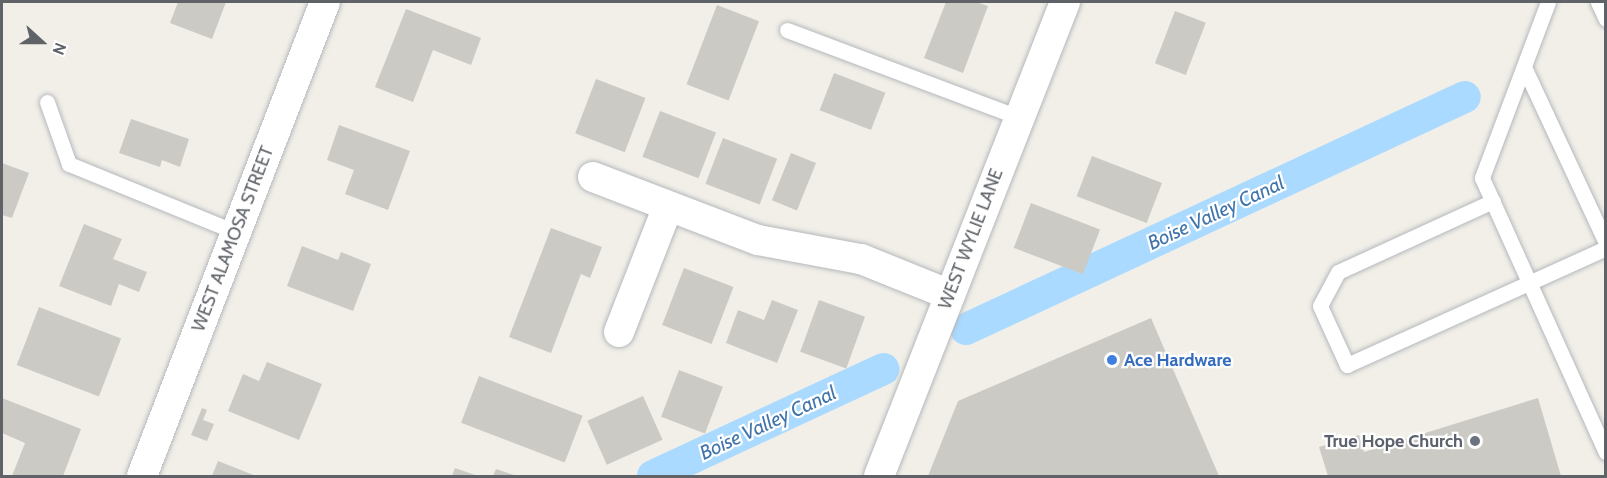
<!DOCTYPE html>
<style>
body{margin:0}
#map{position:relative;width:1607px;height:478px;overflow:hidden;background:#f1efe8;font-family:Cabin,sans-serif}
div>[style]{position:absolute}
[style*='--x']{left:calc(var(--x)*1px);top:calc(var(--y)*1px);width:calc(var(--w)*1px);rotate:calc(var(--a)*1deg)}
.canal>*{height:32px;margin:-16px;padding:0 16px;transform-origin:16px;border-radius:16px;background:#aadaff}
.building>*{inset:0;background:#cccac5;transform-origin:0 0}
.roads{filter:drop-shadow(0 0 2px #b5b8bc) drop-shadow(0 0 2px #b5b8bc)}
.lane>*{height:15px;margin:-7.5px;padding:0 7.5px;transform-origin:7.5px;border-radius:7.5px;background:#fff}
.street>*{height:30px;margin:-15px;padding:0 15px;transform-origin:15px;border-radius:15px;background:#fff}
.dots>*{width:16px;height:16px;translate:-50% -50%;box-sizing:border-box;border:3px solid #fff;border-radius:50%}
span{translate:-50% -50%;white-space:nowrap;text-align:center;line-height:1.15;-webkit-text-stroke:4.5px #fff;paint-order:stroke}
.street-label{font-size:18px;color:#5f6368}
.shop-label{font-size:18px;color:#366cbe;font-weight:700}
.left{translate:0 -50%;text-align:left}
.worship-label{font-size:18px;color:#5b616d;font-weight:700}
.right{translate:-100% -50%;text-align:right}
.water-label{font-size:20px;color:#4174aa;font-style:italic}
.frame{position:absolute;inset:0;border:3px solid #5f6368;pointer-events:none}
.north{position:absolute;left:12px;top:12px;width:60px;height:60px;-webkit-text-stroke:4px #fff;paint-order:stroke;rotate:111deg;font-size:16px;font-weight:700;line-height:24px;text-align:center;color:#5f6368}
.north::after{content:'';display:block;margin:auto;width:21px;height:27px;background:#5f6368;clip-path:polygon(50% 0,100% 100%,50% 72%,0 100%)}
</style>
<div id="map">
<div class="canal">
<i style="--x:966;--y:329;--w:550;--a:-24.94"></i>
<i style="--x:653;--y:476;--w:254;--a:-24.9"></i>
</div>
<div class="building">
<i style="clip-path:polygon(178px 2px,226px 2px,212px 39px,170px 23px)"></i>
<i style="clip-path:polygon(946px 2px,976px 2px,988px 6px,963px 73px,924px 58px)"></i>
<i style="left:717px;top:5px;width:45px;height:85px;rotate:21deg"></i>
<i style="clip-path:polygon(406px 9px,481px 38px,471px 65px,433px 50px,413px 102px,375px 87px)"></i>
<i style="left:1175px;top:11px;width:33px;height:56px;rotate:21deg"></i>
<i style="left:834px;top:73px;width:55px;height:40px;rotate:21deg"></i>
<i style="left:596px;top:79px;width:53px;height:58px;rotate:21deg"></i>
<i style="left:660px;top:111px;width:60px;height:49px;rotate:21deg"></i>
<i style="clip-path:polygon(131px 119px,189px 139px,180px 167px,162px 160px,160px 167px,119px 153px)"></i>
<i style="clip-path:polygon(339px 125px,410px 151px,388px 210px,345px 194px,354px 170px,327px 160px)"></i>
<i style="left:723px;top:138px;width:58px;height:49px;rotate:21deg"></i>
<i style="left:791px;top:153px;width:27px;height:51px;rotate:22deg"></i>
<i style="left:1092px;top:156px;width:75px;height:43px;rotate:21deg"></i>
<i style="clip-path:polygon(2px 163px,29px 173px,12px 218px,2px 215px)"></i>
<i style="left:1031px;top:203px;width:74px;height:48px;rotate:21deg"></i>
<i style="clip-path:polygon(84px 224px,122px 239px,113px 259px,147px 272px,139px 292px,119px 284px,111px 306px,59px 286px)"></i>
<i style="clip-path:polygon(551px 228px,602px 247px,590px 278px,581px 274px,551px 353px,509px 337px)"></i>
<i style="clip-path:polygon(302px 246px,338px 260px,341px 252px,371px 264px,353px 311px,287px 286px)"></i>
<i style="left:684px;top:268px;width:53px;height:61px;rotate:21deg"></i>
<i style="clip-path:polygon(772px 300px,798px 310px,777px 363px,726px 343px,738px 310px,764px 320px)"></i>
<i style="left:819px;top:300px;width:49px;height:55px;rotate:20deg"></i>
<i style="left:39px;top:307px;width:88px;height:62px;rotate:21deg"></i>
<i style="clip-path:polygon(1151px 318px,1219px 476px,928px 476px,958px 401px)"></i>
<i style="clip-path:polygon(267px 362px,322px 384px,299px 440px,228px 411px,243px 374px,259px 381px)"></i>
<i style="left:679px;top:370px;width:47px;height:50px;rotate:21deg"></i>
<i style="left:479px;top:376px;width:111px;height:50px;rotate:21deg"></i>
<i style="left:643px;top:396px;width:48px;height:61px;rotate:66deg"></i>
<i style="clip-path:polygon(2px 398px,81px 429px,63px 476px,12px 476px,25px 443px,2px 433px)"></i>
<i style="clip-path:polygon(1538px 398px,1561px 476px,1328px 476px,1319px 447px,1359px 435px,1364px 452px)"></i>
<i style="clip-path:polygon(202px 408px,207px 410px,203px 420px,214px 424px,207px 441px,191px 435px)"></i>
<i style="clip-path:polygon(218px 461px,256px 476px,212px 476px)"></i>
<i style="clip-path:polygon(455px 468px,478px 476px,452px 476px)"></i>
<i style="clip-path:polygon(496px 469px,517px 476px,493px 476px)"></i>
</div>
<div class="roads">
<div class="lane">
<i style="--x:1548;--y:2;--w:188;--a:110.6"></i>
<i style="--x:1482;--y:178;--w:301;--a:65.7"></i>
<i style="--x:1598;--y:2;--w:19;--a:65"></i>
<i style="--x:787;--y:30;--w:248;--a:20.6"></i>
<i style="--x:1524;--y:67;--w:194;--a:65"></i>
<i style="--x:47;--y:102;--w:66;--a:70.5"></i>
<i style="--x:69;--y:164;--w:180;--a:22.2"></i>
<i style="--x:1493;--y:201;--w:170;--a:155.4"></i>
<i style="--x:1338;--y:272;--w:38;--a:118"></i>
<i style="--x:1320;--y:306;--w:65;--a:65.4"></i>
<i style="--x:1347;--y:365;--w:284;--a:-24.3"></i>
</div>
<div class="street">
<i style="--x:593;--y:177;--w:177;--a:20.9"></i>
<i style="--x:758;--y:240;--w:105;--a:10.5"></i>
<i style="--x:861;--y:259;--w:96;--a:22"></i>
<i style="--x:619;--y:332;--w:135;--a:-68.7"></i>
<i style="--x:142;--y:476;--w:508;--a:-68.89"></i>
<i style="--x:879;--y:476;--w:509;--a:-68.57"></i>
</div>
</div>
<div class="dots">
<i style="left:1112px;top:360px;background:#3f7fe0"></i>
<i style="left:1475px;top:441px;background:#6b7280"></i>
</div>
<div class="street-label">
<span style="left:233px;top:239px;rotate:-69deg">WEST ALAMOSA STREET</span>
<span style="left:971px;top:239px;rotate:-69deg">WEST WYLIE LANE</span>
</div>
<div class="shop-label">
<span class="left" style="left:1124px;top:360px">Ace Hardware</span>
</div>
<div class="worship-label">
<span class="right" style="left:1463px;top:441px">True Hope Church</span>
</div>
<div class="water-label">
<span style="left:1216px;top:213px;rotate:-25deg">Boise Valley Canal</span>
<span style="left:768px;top:423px;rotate:-25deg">Boise Valley Canal</span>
</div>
<div class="frame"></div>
<div class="north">N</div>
</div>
